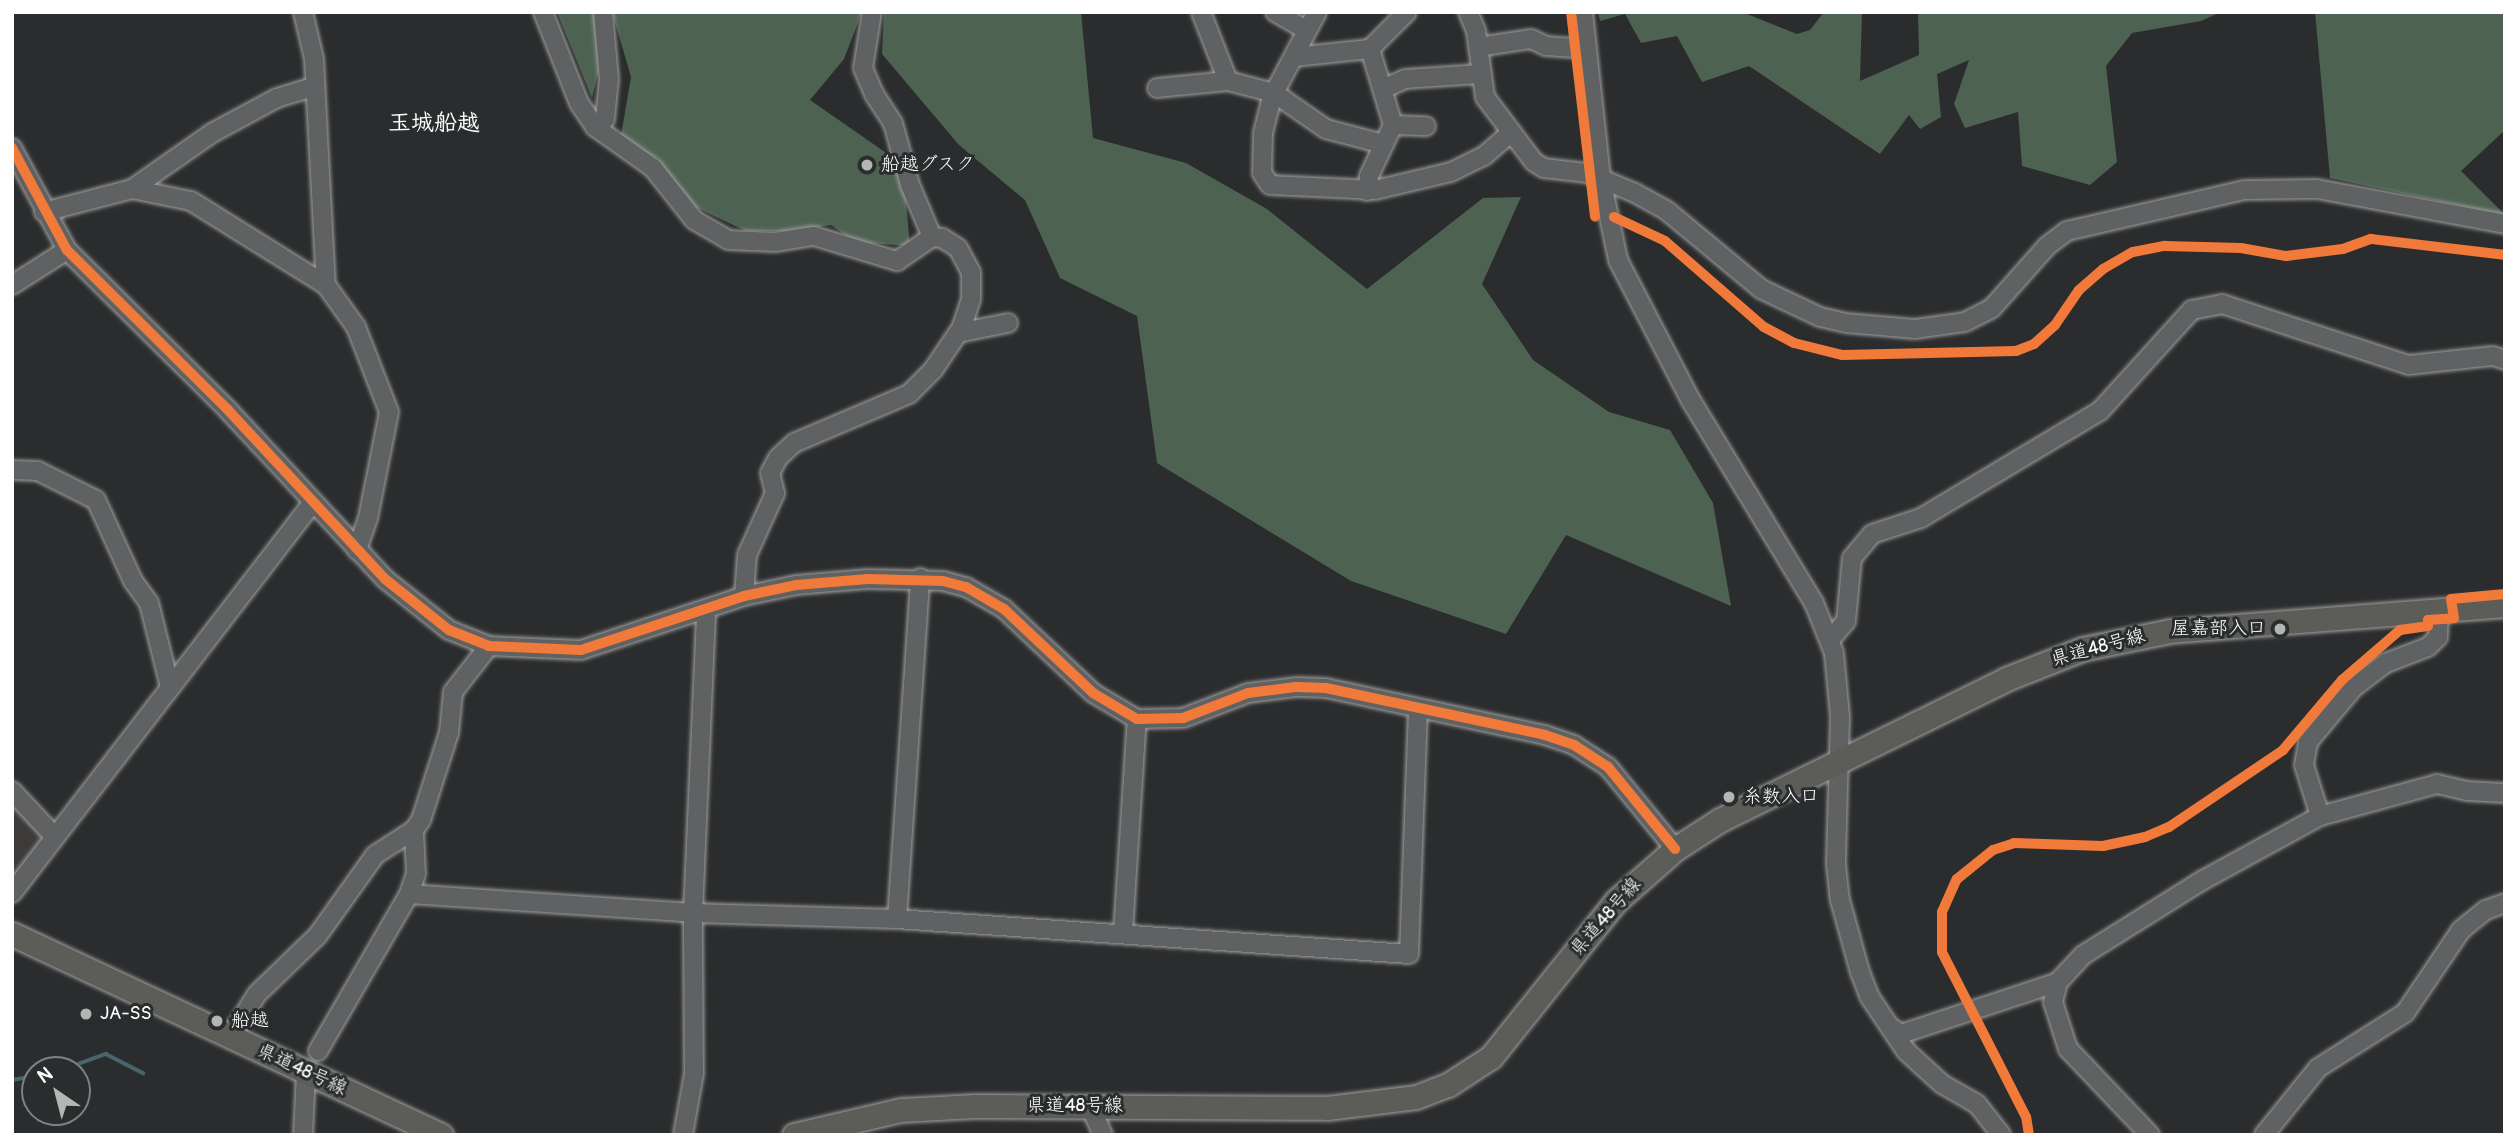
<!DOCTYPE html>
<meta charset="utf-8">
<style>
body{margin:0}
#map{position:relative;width:2517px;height:1147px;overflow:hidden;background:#2b2c2d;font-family:Pangolin,"Klee One",sans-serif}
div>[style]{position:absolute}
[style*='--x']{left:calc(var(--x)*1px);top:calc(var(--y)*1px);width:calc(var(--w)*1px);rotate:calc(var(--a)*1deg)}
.built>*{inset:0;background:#3d3b3a}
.green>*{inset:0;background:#4e6252}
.stream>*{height:3.5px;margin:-1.75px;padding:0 1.75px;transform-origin:1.75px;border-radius:1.75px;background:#4a646b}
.roads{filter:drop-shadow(0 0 2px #a0a0a0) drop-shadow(0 0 2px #a0a0a0)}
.minor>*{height:18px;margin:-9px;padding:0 9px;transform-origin:9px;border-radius:9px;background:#606162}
.major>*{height:23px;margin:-11.5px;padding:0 11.5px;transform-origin:11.5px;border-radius:11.5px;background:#5c5d59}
.cycleway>*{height:10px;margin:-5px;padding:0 5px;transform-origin:5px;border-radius:5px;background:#f17a3a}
.dots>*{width:19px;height:19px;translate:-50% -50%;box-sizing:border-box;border:4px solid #2a2d2e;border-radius:50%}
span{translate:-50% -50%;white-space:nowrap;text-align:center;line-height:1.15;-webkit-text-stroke:6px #2a2d2e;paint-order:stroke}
.poi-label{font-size:19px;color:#fff}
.left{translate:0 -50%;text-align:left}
.right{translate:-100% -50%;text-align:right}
.street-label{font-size:19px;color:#fff}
.quarter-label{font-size:23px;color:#fff;font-weight:700}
.frame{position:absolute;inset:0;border:14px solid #fff;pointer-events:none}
.north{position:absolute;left:21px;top:1056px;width:70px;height:70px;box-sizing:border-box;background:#2a2d2e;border:2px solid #7f8182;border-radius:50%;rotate:325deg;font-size:19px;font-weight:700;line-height:28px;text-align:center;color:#fff}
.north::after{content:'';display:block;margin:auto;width:24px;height:32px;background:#b5b5b6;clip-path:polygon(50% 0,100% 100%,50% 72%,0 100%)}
</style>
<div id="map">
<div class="built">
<i style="clip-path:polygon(12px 800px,40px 830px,41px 844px,12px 882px)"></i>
</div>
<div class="green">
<i style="clip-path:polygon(557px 12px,594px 12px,600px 66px,592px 98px)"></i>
<i style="clip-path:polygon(612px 12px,862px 12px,844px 59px,810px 100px,892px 157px,905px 191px,910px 246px,855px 242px,831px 225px,789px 231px,746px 231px,691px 205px,658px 159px,620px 141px,631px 77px)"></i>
<i style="clip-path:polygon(884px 12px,1081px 12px,1093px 138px,1186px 163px,1267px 209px,1367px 289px,1483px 198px,1521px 197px,1482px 284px,1533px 360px,1609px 412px,1670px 430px,1713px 503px,1731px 606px,1566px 535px,1506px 634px,1351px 581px,1157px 463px,1137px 316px,1060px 278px,1025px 200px,959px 145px,882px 54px)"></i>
<i style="clip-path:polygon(1598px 12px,1742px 12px,1797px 34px,1810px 30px,1824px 12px,1862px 12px,1860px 81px,1919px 55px,1918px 12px,2221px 12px,2201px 21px,2132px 33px,2106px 66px,2117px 162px,2090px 185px,2022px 166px,2018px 112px,1965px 128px,1954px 104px,1969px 60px,1937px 74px,1941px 117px,1920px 129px,1909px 115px,1880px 154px,1749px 66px,1702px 82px,1677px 36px,1641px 43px,1625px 14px,1600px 21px)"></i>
<i style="clip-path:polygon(2315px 12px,2505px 12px,2505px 130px,2461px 171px,2505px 215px,2330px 178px)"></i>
</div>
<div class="stream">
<i style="--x:62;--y:1070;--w:47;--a:-20"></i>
<i style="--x:106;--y:1054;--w:42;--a:27.2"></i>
<i style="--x:12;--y:1080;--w:23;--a:-10"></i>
</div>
<div class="roads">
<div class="minor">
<i style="--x:303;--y:12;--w:48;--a:76.8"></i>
<i style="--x:314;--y:59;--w:226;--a:87"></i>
<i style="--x:543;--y:12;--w:98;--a:68.4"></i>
<i style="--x:579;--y:103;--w:29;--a:56"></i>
<i style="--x:595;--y:127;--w:71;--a:35.3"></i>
<i style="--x:653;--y:168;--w:66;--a:51.7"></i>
<i style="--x:694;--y:220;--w:39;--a:30"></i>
<i style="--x:728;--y:240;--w:47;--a:2.4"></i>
<i style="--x:775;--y:242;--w:39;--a:-9"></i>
<i style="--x:814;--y:236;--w:87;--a:16.8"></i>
<i style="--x:897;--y:261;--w:42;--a:-34.4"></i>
<i style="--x:932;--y:237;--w:10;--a:6"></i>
<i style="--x:942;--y:238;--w:19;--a:32"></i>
<i style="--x:958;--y:248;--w:27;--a:62"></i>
<i style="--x:971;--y:272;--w:27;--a:90"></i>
<i style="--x:971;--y:299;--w:29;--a:108"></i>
<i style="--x:962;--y:327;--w:52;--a:124"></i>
<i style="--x:933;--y:370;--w:34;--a:135"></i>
<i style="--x:909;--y:394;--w:125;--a:156.9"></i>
<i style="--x:794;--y:443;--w:22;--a:137"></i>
<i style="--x:778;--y:458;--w:17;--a:118"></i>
<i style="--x:770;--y:473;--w:21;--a:76"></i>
<i style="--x:775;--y:493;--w:68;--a:114.3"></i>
<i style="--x:747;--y:555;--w:41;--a:94.2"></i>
<i style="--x:872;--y:12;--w:57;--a:99.1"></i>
<i style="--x:863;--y:68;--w:28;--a:67"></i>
<i style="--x:874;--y:94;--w:35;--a:57"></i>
<i style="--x:893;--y:123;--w:64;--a:74.7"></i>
<i style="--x:910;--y:185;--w:56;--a:67.1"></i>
<i style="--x:1201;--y:12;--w:74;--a:68.6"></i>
<i style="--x:1275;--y:12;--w:36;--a:30"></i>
<i style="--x:1317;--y:12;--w:96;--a:117.9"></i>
<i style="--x:1272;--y:97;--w:37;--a:104"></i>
<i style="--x:1263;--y:133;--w:40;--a:91.4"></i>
<i style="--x:1262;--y:173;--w:14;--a:56"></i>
<i style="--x:1270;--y:185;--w:105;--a:2.7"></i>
<i style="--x:1375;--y:190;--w:78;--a:-13.3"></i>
<i style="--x:1451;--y:172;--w:37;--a:-26"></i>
<i style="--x:1484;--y:156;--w:35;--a:-41"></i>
<i style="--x:1468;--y:12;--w:21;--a:67"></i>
<i style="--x:1476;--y:31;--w:67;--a:82.2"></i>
<i style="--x:1485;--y:97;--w:81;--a:53"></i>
<i style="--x:1534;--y:162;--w:12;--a:31"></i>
<i style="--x:1544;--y:168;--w:43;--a:6.6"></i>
<i style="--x:1587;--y:173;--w:52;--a:22.6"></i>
<i style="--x:1635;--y:193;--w:35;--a:29"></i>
<i style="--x:1666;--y:210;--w:124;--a:39.7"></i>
<i style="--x:1761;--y:289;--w:65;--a:25.4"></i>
<i style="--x:1820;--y:317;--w:27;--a:13"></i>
<i style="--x:1846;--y:323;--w:69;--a:5"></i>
<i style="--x:1915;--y:329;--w:50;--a:-8"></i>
<i style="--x:1965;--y:322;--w:30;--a:-27"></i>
<i style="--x:1992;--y:308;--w:83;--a:-48.4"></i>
<i style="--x:2047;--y:246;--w:25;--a:-37"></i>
<i style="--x:2067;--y:231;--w:182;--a:-13"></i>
<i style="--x:2244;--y:190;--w:73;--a:-0.8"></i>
<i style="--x:2317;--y:189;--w:191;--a:10.5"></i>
<i style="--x:1583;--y:12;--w:168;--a:83.8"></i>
<i style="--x:1601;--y:179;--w:83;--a:78.1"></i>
<i style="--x:1618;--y:260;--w:157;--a:62.6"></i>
<i style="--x:1690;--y:399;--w:239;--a:58.7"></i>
<i style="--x:1814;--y:603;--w:54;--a:68.2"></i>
<i style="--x:1834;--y:653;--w:64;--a:84.6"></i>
<i style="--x:1840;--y:717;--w:147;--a:91.6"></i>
<i style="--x:1836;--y:864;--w:36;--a:84"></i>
<i style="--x:1840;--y:900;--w:75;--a:74.5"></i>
<i style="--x:1860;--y:972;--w:26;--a:69"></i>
<i style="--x:1869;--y:996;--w:66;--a:56.1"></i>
<i style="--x:1906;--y:1051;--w:49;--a:42.5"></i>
<i style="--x:1942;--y:1084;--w:40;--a:29.7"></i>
<i style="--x:1977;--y:1104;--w:39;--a:52"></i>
<i style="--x:1478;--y:47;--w:54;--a:-8.6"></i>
<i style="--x:1531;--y:39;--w:17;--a:25"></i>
<i style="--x:1546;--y:46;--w:41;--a:4.2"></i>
<i style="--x:1294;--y:57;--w:76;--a:-6"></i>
<i style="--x:1370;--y:49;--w:52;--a:-45"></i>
<i style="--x:1157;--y:88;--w:71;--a:-5.6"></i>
<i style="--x:1228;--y:81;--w:48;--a:14.6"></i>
<i style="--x:1274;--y:93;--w:63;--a:34.7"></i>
<i style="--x:1326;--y:129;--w:59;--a:14.7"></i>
<i style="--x:1385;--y:88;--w:22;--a:-24"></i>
<i style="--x:1405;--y:79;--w:75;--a:-3.8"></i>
<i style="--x:1393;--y:125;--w:33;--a:2"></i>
<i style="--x:595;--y:127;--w:13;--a:-39"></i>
<i style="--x:605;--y:119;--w:40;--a:-84.3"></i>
<i style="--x:609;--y:79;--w:67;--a:-95.1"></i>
<i style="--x:12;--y:148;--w:116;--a:61.7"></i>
<i style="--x:67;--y:250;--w:227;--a:44.8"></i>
<i style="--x:228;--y:410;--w:231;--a:47.1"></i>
<i style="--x:385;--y:579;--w:82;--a:38.6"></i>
<i style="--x:449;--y:630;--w:43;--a:21.8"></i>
<i style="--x:489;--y:646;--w:92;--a:2.5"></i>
<i style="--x:581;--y:650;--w:172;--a:-18.3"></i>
<i style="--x:744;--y:596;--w:53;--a:-11.9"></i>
<i style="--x:796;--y:585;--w:72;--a:-4.8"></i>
<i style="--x:868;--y:579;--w:75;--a:1.5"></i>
<i style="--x:943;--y:581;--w:24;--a:15"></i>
<i style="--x:966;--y:587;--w:44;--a:30.1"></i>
<i style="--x:1004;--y:609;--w:122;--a:43.3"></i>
<i style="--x:1093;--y:693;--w:51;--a:30.6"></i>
<i style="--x:1137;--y:719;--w:46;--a:-1.2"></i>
<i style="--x:1183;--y:718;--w:70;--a:-21"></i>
<i style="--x:1248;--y:693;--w:48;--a:-7.1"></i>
<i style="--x:1296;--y:687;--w:30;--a:2"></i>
<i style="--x:1326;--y:688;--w:224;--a:12.1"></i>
<i style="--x:1545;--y:735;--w:31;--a:19"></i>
<i style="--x:1574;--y:745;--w:40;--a:32.9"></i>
<i style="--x:1608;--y:767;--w:106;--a:50.7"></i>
<i style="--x:132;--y:189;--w:60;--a:11.5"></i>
<i style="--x:191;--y:201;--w:159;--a:31.9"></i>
<i style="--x:326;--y:285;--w:52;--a:54.5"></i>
<i style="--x:356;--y:327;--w:91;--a:68.8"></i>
<i style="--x:389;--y:412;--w:108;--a:101.2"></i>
<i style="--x:368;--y:518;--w:34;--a:109"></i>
<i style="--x:1367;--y:191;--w:15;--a:-82"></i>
<i style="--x:1369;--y:176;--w:56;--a:-64.8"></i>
<i style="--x:1393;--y:125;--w:79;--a:-106.8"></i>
<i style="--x:44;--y:212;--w:91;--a:-14.6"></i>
<i style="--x:132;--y:189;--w:98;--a:-35"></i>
<i style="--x:212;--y:133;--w:74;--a:-28.3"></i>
<i style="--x:277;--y:98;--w:39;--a:-17"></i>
<i style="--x:12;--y:285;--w:65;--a:-32.5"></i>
<i style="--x:958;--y:333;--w:51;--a:-11.3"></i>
<i style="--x:12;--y:470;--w:26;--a:2"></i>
<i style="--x:38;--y:471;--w:65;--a:26.6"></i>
<i style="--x:96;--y:500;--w:89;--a:65.4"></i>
<i style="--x:133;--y:581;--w:27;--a:54"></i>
<i style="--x:149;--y:603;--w:87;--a:76"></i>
<i style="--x:1830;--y:640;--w:25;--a:-50"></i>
<i style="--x:1846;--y:621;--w:63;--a:-84.6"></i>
<i style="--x:1852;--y:558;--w:31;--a:-50"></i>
<i style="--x:1872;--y:534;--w:52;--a:-18.1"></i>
<i style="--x:1921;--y:518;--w:209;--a:-30.9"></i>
<i style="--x:2100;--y:411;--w:137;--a:-47.7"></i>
<i style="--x:2192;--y:310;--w:31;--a:-11"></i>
<i style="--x:2222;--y:304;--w:197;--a:18.1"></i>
<i style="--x:2409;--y:365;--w:84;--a:-6.1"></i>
<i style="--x:2493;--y:356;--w:13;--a:18"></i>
<i style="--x:12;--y:791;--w:63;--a:46.9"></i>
<i style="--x:2320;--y:816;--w:53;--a:-107.4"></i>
<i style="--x:2304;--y:765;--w:23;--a:-80"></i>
<i style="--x:2308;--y:742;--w:72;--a:-50.1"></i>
<i style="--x:2354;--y:687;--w:40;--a:-37"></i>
<i style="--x:2386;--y:663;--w:45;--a:-20.9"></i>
<i style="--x:2428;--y:647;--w:14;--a:-45"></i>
<i style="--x:2438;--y:637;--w:27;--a:-88"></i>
<i style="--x:12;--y:893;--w:493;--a:-52.4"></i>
<i style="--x:409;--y:894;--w:285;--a:3.8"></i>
<i style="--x:693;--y:913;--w:204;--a:1.7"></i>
<i style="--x:897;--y:919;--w:513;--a:3.91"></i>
<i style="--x:1409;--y:954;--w:245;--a:-87.9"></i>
<i style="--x:897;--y:919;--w:342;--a:-86.1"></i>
<i style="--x:1123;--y:933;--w:214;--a:-86.3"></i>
<i style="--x:1890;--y:1027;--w:13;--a:32"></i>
<i style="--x:1901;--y:1034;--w:165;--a:-18.3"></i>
<i style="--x:231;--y:1036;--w:49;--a:-58.2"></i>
<i style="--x:257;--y:994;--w:85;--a:-44"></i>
<i style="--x:318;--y:935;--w:98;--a:-54.5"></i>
<i style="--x:375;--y:855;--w:46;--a:-32.7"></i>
<i style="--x:414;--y:830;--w:12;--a:-55"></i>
<i style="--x:421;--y:820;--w:91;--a:-72.2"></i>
<i style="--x:449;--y:733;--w:41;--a:-84.4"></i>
<i style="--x:453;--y:692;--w:58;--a:-52"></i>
<i style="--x:318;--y:1051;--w:181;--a:-59.9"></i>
<i style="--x:409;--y:894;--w:21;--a:-71"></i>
<i style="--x:416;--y:874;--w:44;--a:-92.6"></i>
<i style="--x:1090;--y:1106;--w:32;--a:66"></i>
<i style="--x:303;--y:1135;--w:64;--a:-87.3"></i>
<i style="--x:683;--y:1135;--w:63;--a:-79.9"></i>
<i style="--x:694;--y:1073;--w:160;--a:-90.4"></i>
<i style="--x:693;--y:913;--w:303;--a:-87.5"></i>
<i style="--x:2150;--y:1135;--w:119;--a:-133.6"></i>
<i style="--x:2068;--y:1049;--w:49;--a:-107.7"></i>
<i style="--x:2053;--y:1002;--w:21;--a:-76"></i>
<i style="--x:2058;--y:982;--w:37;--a:-47"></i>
<i style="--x:2083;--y:955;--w:142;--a:-32"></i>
<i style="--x:2203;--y:880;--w:133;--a:-28.7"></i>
<i style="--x:2320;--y:816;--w:121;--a:-15.3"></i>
<i style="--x:2437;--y:784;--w:31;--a:13"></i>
<i style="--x:2467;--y:791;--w:38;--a:3"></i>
<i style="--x:2264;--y:1135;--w:86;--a:-51.1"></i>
<i style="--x:2318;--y:1068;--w:103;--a:-32.3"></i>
<i style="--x:2405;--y:1013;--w:100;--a:-56"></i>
<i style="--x:2461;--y:930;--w:32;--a:-39"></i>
<i style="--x:2486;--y:910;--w:20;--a:-20"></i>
</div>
<div class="major">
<i style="--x:12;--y:934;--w:474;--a:25.1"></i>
<i style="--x:794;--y:1135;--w:110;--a:-13.2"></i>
<i style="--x:901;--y:1110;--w:74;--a:-3.1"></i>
<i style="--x:975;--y:1106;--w:352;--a:0.3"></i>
<i style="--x:1327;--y:1108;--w:90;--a:-7"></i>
<i style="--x:1416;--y:1097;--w:34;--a:-21"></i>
<i style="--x:1448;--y:1085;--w:51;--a:-33.1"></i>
<i style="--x:1491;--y:1057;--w:200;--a:-51.3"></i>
<i style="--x:1616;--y:901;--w:79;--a:-41.4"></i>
<i style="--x:1675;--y:849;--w:54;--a:-32.8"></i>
<i style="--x:1720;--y:820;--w:319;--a:-26.2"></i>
<i style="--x:2006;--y:679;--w:82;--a:-21.5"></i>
<i style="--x:2082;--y:649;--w:90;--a:-11.6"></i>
<i style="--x:2170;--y:631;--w:336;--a:-4.4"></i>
</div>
</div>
<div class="cycleway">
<i style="--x:1571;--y:12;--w:206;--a:83.3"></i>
<i style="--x:12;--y:148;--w:116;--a:61.7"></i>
<i style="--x:67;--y:250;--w:227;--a:44.8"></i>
<i style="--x:228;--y:410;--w:231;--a:47.1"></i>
<i style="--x:385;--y:579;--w:82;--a:38.6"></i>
<i style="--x:449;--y:630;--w:43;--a:21.8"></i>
<i style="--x:489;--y:646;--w:92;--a:2.5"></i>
<i style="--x:581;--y:650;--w:172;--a:-18.3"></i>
<i style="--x:744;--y:596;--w:53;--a:-11.9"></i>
<i style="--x:796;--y:585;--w:72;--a:-4.8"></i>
<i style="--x:868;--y:579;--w:75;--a:1.5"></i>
<i style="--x:943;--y:581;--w:24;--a:15"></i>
<i style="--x:966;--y:587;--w:44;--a:30.1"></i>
<i style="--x:1004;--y:609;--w:122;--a:43.3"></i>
<i style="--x:1093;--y:693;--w:51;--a:30.6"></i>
<i style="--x:1137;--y:719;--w:46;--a:-1.2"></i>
<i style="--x:1183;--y:718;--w:70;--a:-21"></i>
<i style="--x:1248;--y:693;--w:48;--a:-7.1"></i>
<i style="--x:1296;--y:687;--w:30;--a:2"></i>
<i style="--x:1326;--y:688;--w:224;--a:12.1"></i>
<i style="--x:1545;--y:735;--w:31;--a:19"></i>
<i style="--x:1574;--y:745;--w:40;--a:32.9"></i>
<i style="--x:1608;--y:767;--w:106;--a:50.7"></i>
<i style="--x:1614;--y:217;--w:56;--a:25.2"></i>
<i style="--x:1665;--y:241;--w:131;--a:41"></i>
<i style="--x:1764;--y:327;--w:34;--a:28"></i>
<i style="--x:1794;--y:343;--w:49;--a:14"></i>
<i style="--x:1842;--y:355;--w:174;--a:-1.3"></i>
<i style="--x:2016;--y:351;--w:19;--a:-21"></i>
<i style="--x:2034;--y:344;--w:28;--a:-42"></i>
<i style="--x:2055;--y:325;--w:42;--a:-55.6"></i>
<i style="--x:2079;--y:290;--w:32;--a:-41"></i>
<i style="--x:2103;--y:269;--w:34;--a:-30"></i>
<i style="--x:2133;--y:252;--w:33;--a:-11"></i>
<i style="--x:2165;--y:246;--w:76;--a:1.5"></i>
<i style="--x:2241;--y:248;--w:46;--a:10.1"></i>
<i style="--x:2286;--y:256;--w:57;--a:-7"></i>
<i style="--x:2343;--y:249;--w:30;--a:-20"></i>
<i style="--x:2371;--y:239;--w:135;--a:6.8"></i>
<i style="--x:2029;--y:1135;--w:18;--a:-99"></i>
<i style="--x:2026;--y:1117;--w:185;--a:-117"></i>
<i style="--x:1942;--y:952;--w:40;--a:-90"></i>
<i style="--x:1942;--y:912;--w:36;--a:-66"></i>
<i style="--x:1957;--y:879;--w:46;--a:-38.9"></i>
<i style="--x:1993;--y:850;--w:22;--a:-18"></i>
<i style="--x:2014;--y:843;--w:89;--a:1.9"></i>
<i style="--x:2103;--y:846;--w:43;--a:-12.1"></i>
<i style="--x:2145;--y:837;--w:26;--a:-23"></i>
<i style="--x:2169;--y:827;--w:138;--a:-34"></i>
<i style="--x:2283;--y:750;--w:92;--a:-49.9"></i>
<i style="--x:2342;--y:680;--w:77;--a:-40.8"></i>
<i style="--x:2400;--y:630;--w:28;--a:-8"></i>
<i style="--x:2428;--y:626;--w:6;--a:-90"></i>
<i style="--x:2428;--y:620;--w:26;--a:-4"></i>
<i style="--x:2454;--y:618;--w:19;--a:-99"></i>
<i style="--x:2451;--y:599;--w:54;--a:-5.3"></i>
</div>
<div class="dots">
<i style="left:867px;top:165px;background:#b5b5b6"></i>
<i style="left:2280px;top:629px;background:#b5b5b6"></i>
<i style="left:1729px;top:797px;background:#b5b5b6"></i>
<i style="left:86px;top:1014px;background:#b5b5b6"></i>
<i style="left:217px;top:1021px;background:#b5b5b6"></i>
</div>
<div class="poi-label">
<span class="left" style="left:881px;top:165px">船越グスク</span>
<span class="right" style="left:2266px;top:629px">屋嘉部入口</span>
<span class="left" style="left:1743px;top:797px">糸数入口</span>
<span class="left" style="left:100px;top:1014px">JA-SS</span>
<span class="left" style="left:231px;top:1021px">船越</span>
</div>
<div class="street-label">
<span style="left:2098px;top:648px;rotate:-15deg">県道48号線</span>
<span style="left:1606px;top:917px;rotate:-49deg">県道48号線</span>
<span style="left:302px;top:1070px;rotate:25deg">県道48号線</span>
<span style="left:1075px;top:1106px">県道48号線</span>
</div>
<div class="quarter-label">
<span style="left:434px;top:123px">玉城船越</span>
</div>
<div class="frame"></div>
<div class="north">N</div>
</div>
